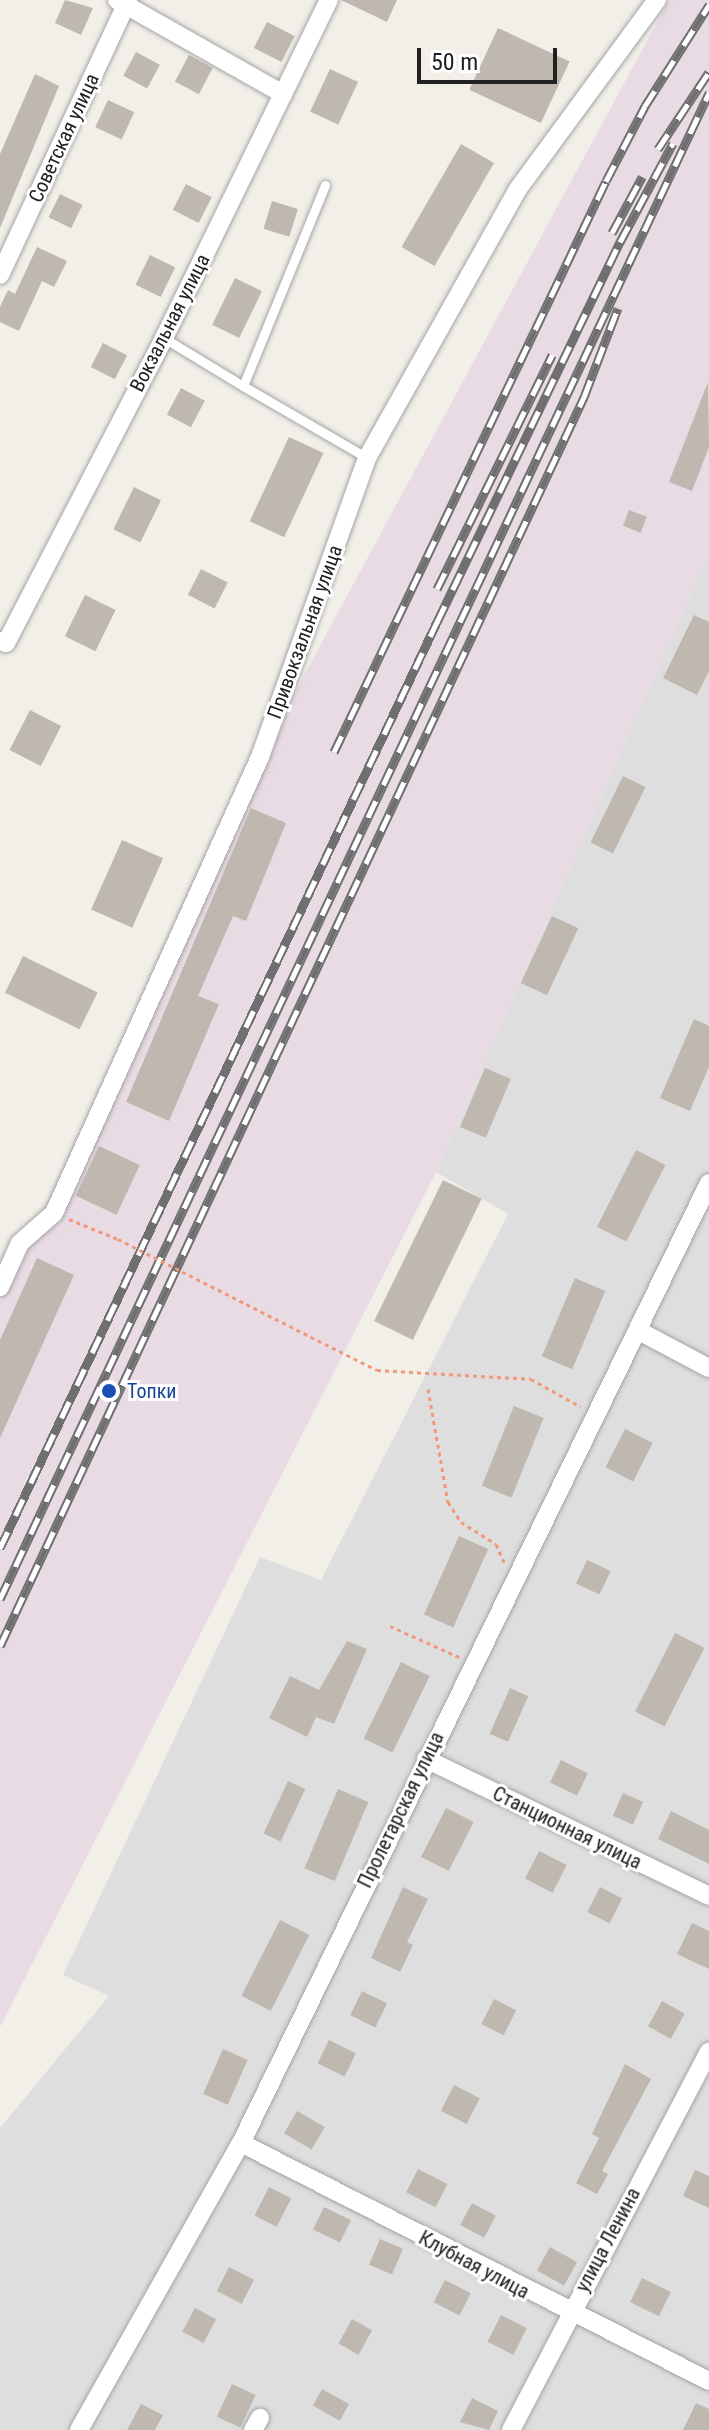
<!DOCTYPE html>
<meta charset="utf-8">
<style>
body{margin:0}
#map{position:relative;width:709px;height:2430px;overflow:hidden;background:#f1efe8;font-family:"Roboto Condensed",sans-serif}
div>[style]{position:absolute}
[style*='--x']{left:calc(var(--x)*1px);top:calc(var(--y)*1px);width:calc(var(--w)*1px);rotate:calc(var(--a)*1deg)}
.residential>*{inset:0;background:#dfdede}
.industrial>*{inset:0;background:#e9dbe4}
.building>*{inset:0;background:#beb8b1;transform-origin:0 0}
.path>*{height:3px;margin-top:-1.5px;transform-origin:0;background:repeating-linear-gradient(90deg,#f19879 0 4px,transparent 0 8px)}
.roads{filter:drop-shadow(0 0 2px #a5a5a5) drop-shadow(0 0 2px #a5a5a5)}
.service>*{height:9px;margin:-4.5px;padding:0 4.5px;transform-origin:4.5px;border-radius:4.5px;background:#fff}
.minor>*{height:18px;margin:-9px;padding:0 9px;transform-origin:9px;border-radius:9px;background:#fff}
.rail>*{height:9px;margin-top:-4.5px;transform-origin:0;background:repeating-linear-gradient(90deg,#fff 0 18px,#6f6f6f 0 36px);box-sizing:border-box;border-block:2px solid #6f6f6f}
.path-bridge>*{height:3px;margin-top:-1.5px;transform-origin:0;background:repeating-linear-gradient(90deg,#f19879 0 4px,transparent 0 8px)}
.dots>*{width:22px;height:22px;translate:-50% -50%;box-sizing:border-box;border:4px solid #fff;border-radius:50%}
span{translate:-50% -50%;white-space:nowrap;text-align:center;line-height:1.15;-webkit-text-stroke:6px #fff;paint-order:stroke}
.street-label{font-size:20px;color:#212121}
.transit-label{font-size:20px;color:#164399}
.left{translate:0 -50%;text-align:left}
.scale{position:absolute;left:417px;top:48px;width:140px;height:36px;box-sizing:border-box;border:4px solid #212121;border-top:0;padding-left:10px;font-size:24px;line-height:28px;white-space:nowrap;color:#212121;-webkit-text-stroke:6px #fff;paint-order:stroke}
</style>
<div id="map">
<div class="residential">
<i style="clip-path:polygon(709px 552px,709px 2430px,0 2430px,0 2128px,109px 1996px,63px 1975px,260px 1557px,321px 1580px,508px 1214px,436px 1172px)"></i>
</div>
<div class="industrial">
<i style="clip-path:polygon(669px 0,709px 0,709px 552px,436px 1172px,0 2027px,0 1300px,260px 757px)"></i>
</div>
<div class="building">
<i style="clip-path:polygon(65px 0,93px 8px,81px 35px,55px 23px)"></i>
<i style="clip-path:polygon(341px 0,397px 0,387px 22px)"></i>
<i style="left:267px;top:22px;width:31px;height:29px;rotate:27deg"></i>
<i style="left:498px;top:28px;width:79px;height:68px;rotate:25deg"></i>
<i style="left:136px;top:52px;width:27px;height:27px;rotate:28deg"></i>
<i style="left:189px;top:55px;width:27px;height:30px;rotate:28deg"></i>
<i style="left:330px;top:69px;width:31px;height:47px;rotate:25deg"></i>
<i style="clip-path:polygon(35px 74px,59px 86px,0 228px,0 154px)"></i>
<i style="left:108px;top:100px;width:29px;height:30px;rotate:25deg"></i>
<i style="left:461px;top:144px;width:38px;height:119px;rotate:30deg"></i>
<i style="left:186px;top:184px;width:29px;height:29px;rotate:27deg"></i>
<i style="left:60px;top:194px;width:25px;height:26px;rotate:26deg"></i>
<i style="left:272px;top:201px;width:27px;height:29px;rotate:17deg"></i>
<i style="clip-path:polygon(37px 247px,67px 261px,54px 287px,42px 281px,19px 331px,0 322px,0 307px,8px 290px,15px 294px)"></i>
<i style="left:150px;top:255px;width:28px;height:33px;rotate:26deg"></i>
<i style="left:235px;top:278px;width:30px;height:52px;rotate:26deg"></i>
<i style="left:103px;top:343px;width:27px;height:27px;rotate:27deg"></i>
<i style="clip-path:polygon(708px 382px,709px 447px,692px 491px,669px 482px)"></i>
<i style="left:181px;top:388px;width:27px;height:30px;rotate:28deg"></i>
<i style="left:289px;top:437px;width:38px;height:93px;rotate:25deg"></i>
<i style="left:134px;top:487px;width:30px;height:47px;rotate:26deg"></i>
<i style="left:629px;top:510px;width:19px;height:17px;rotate:21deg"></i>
<i style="left:201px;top:569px;width:30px;height:29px;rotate:27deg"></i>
<i style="left:85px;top:595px;width:34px;height:46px;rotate:26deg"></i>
<i style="clip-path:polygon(694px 615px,709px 622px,709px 671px,697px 695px,663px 678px)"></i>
<i style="left:30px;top:710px;width:35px;height:45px;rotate:27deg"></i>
<i style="left:623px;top:776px;width:25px;height:74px;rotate:26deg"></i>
<i style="clip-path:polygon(251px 808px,286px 823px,246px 921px,233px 916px,198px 996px,219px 1004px,169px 1121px,126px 1102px)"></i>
<i style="left:122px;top:840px;width:45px;height:76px;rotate:24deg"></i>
<i style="left:552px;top:916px;width:29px;height:74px;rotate:25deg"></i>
<i style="left:23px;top:956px;width:83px;height:41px;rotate:26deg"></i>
<i style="clip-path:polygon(694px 1019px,709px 1026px,709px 1067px,690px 1111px,660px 1098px)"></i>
<i style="left:485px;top:1068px;width:28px;height:64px;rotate:23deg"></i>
<i style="left:99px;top:1146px;width:45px;height:55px;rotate:25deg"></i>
<i style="left:636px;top:1150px;width:33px;height:86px;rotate:27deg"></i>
<i style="left:443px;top:1180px;width:43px;height:157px;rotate:26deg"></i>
<i style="clip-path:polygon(37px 1258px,74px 1275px,0 1438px,0 1340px)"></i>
<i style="left:575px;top:1278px;width:33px;height:85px;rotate:23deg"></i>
<i style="left:514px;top:1406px;width:32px;height:86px;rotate:22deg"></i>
<i style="left:625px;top:1429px;width:31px;height:43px;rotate:27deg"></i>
<i style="left:459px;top:1536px;width:32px;height:86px;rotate:24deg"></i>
<i style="left:587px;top:1560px;width:26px;height:26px;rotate:25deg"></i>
<i style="left:675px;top:1633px;width:33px;height:88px;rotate:27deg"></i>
<i style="clip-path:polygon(347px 1641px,367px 1649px,334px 1724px,316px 1717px,307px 1737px,269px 1718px,290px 1676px,319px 1690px)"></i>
<i style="left:401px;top:1662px;width:32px;height:85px;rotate:26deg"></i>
<i style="left:510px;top:1688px;width:20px;height:50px;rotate:24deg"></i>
<i style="left:561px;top:1760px;width:30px;height:25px;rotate:26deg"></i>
<i style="left:288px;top:1781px;width:19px;height:58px;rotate:25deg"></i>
<i style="left:338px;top:1789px;width:33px;height:86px;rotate:23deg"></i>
<i style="left:623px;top:1793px;width:22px;height:25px;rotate:24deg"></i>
<i style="left:446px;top:1808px;width:31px;height:55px;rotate:27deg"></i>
<i style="clip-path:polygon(671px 1811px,709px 1830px,709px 1864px,658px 1839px)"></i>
<i style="left:539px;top:1851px;width:31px;height:31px;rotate:27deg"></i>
<i style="clip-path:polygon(403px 1887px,428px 1899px,407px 1942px,413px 1945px,400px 1972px,371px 1958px)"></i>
<i style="left:600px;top:1887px;width:25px;height:28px;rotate:27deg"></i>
<i style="left:280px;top:1920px;width:33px;height:85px;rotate:27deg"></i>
<i style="clip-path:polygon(692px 1923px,709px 1931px,709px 1969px,677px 1954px)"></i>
<i style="left:362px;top:1991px;width:28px;height:27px;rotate:26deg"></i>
<i style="left:494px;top:1999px;width:25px;height:28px;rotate:27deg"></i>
<i style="left:662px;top:2001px;width:26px;height:29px;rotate:29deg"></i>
<i style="left:329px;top:2040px;width:30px;height:26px;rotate:26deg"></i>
<i style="left:223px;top:2049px;width:27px;height:49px;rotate:24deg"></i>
<i style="clip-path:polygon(625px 2064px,651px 2079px,602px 2171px,608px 2174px,597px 2194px,576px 2183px,599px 2138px,592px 2134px)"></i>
<i style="left:454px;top:2085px;width:29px;height:29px;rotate:27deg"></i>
<i style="left:297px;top:2111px;width:32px;height:26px;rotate:30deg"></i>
<i style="left:418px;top:2169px;width:33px;height:26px;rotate:27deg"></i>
<i style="clip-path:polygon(695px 2170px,709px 2176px,709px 2208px,683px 2196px)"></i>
<i style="left:269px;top:2187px;width:25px;height:32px;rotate:27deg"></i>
<i style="left:472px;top:2203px;width:27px;height:25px;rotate:28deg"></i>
<i style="left:324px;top:2207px;width:30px;height:25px;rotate:26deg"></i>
<i style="left:380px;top:2239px;width:25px;height:28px;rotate:23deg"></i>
<i style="left:550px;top:2247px;width:31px;height:27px;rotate:29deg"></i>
<i style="left:229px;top:2267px;width:28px;height:27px;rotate:27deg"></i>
<i style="left:642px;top:2278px;width:32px;height:27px;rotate:26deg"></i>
<i style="left:445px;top:2280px;width:29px;height:25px;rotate:27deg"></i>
<i style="left:195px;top:2308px;width:24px;height:27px;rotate:28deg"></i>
<i style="left:501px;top:2315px;width:29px;height:30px;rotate:27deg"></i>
<i style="left:352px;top:2319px;width:23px;height:28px;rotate:29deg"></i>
<i style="left:232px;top:2384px;width:26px;height:36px;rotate:25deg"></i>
<i style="left:322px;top:2389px;width:31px;height:19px;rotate:29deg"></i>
<i style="clip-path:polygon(472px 2398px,498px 2411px,489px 2430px,460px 2422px)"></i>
<i style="clip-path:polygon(696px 2403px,709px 2409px,709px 2430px,683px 2430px)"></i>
<i style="clip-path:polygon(141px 2404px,163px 2415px,155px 2430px,127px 2430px)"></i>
</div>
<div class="path">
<i style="--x:69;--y:1219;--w:53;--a:22.2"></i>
<i style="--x:325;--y:1344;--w:58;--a:26.6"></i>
<i style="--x:377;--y:1370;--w:154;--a:3.3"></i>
<i style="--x:531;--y:1379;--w:57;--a:29.2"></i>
<i style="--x:428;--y:1389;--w:115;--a:80"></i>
<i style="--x:448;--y:1502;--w:24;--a:57"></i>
<i style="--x:461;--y:1522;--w:41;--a:32.2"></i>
<i style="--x:496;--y:1544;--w:20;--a:66"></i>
<i style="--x:390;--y:1626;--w:76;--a:24.2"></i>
</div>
<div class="roads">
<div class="service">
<i style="--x:325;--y:185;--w:217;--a:112.2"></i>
<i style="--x:243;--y:386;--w:143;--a:30.1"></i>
<i style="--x:164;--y:338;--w:92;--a:31.3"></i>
</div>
<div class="minor">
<i style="--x:117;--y:0;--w:191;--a:29.5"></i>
<i style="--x:0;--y:275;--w:303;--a:-65"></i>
<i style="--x:0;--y:641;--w:6;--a:18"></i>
<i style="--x:6;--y:643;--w:343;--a:-62.6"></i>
<i style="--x:164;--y:338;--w:376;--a:-64"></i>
<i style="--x:0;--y:1287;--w:48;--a:-65.6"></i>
<i style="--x:20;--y:1243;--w:45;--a:-41.4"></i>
<i style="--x:54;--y:1213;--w:500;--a:-65.69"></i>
<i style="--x:260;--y:757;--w:318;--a:-70.3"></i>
<i style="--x:367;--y:458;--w:308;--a:-60.7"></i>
<i style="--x:518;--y:189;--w:235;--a:-53.7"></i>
<i style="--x:639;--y:1331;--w:79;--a:27.9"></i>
<i style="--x:426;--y:1759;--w:314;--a:25.8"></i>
<i style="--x:241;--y:2143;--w:525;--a:26.96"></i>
<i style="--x:79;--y:2430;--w:330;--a:-60.6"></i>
<i style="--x:241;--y:2143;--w:1068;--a:-64.01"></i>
<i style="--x:253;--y:2430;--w:14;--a:-60"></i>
<i style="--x:511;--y:2430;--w:427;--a:-62.4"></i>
</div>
</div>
<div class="rail">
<i style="--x:658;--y:149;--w:92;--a:-56.5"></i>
<i style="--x:612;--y:233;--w:64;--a:-61.8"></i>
<i style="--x:437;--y:589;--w:261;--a:-63.8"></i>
<i style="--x:334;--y:752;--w:632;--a:-64.53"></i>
<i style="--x:606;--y:181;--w:85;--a:-62.5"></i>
<i style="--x:645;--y:106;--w:120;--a:-57.6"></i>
<i style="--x:0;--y:1548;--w:1024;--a:-64.74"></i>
<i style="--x:437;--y:622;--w:422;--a:-64.3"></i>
<i style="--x:620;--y:242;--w:112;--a:-61.8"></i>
<i style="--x:0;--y:1599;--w:1665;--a:-64.79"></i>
<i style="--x:0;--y:1646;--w:1379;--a:-64.94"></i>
<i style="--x:584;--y:397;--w:95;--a:-69.1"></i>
</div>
<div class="path-bridge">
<i style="--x:118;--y:1239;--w:232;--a:26.9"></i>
</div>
<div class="dots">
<i style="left:109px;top:1391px;background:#1a4fb4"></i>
</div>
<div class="street-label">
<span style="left:64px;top:138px;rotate:-65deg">Советская улица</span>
<span style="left:170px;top:323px;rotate:-63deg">Вокзальная улица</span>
<span style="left:305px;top:632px;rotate:-70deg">Привокзальная улица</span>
<span style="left:401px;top:1810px;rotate:-64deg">Пролетарская улица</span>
<span style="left:567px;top:1828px;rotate:26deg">Станционная улица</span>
<span style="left:608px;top:2240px;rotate:-62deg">улица Ленина</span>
<span style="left:474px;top:2265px;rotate:28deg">Клубная улица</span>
</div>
<div class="transit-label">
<span class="left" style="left:127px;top:1391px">Топки</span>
</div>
<div class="scale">50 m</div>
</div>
